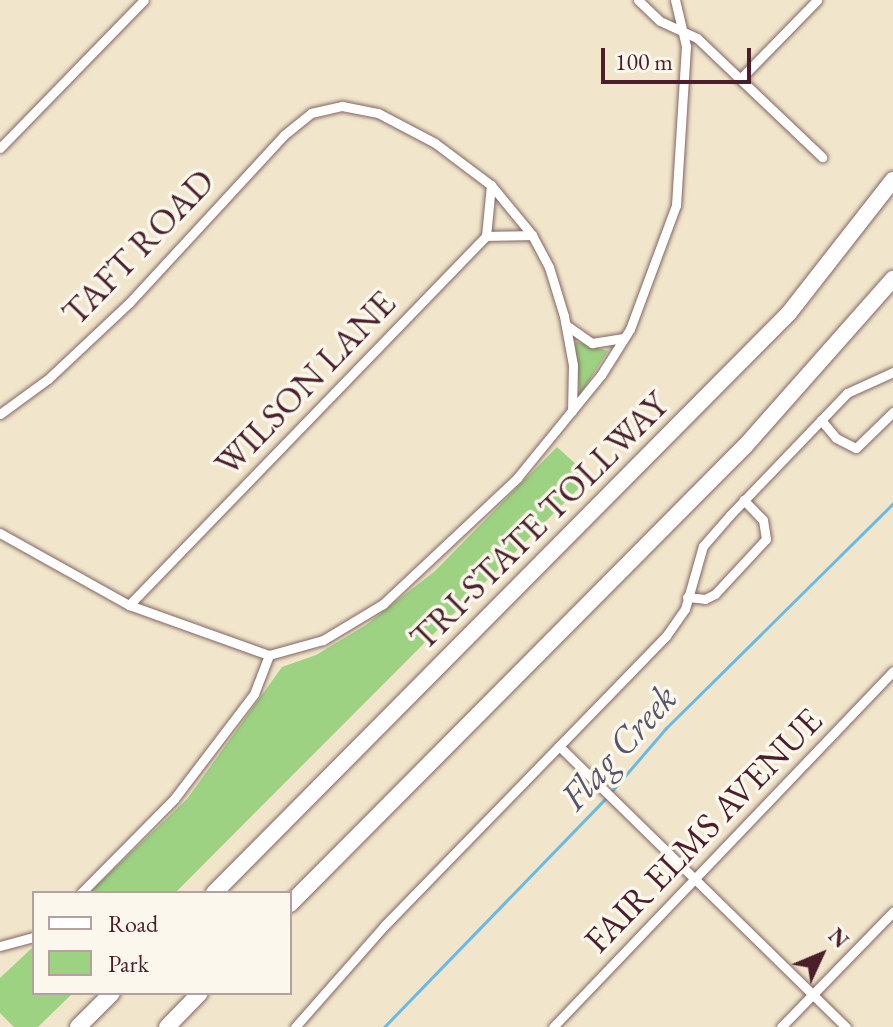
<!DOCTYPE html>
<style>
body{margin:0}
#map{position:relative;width:893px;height:1027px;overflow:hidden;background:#f1e6cb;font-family:"EB Garamond",serif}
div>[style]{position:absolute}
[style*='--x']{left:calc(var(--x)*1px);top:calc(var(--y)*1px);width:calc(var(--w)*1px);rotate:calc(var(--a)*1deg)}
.green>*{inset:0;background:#9dd283}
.stream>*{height:3px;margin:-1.5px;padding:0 1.5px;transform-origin:1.5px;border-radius:1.5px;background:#6bbae6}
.roads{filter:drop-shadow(0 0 2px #846563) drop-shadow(0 0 2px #846563)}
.street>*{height:9px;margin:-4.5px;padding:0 4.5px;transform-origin:4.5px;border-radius:4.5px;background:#fff}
.highway>*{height:16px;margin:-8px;padding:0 8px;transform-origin:8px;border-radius:8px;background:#fff}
span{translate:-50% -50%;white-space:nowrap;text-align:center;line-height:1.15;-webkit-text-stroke:7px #fbf7ec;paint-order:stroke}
.street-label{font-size:36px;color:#4a1f2b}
.water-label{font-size:38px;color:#56556c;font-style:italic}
.legend{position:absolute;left:32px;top:891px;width:260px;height:104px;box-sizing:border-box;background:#fbf7ec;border:2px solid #b4a19f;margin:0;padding:10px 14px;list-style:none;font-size:24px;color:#4a1f2b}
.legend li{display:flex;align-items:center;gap:16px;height:40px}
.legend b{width:40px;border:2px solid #b4a19f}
.north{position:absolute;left:781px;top:915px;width:80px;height:80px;-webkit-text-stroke:6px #fbf7ec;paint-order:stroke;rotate:46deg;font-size:22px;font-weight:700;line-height:32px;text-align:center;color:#4a1f2b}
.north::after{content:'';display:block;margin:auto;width:28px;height:36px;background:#4a1f2b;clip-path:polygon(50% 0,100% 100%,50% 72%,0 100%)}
.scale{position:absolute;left:601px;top:48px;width:150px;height:36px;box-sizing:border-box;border:4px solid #4a1f2b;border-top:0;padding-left:10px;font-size:24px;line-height:28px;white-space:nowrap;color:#4a1f2b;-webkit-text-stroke:6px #fbf7ec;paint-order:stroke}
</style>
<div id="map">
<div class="green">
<i style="clip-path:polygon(577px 342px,608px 351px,580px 395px,575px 344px)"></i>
<i style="clip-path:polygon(557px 447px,590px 477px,175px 893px,89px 893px,187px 799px,282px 667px,316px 655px,366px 625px,435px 571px)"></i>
<i style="clip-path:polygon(34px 946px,34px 993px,73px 993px,38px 1027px,14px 1027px,0 1013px,0 978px)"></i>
</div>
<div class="stream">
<i style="--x:611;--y:792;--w:84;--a:-49.3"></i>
<i style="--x:666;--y:728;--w:320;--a:-44.7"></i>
<i style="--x:384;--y:1027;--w:319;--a:-45.9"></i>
</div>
<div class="roads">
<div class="street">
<i style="--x:638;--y:0;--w:30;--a:44"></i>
<i style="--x:660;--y:21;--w:41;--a:24.7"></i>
<i style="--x:697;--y:38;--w:173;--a:43.6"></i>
<i style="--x:741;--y:78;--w:109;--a:-45.7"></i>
<i style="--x:0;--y:148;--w:206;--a:-45.8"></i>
<i style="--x:486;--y:236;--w:46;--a:-1.2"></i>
<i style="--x:566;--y:325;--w:32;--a:35"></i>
<i style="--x:592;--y:343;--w:32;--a:-9"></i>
<i style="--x:0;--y:414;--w:59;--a:-36.1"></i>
<i style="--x:48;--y:379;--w:111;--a:-43.2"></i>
<i style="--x:129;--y:303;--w:229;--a:-47.3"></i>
<i style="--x:284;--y:135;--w:35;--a:-39"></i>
<i style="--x:311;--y:113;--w:32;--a:-13"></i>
<i style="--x:342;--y:106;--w:37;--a:11"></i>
<i style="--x:378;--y:113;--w:64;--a:27.8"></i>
<i style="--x:435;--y:143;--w:70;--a:36.9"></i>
<i style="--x:491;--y:185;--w:65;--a:50.6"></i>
<i style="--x:532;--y:235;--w:36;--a:62"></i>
<i style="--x:549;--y:267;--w:51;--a:73"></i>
<i style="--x:564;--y:316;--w:50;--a:79.6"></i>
<i style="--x:573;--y:365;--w:46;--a:91.2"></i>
<i style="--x:821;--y:420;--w:23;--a:50"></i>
<i style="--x:836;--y:438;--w:22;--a:27"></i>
<i style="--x:856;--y:448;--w:52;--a:-44.2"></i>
<i style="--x:0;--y:533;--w:148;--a:29.2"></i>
<i style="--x:129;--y:605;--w:149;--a:19.7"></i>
<i style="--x:687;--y:597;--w:18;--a:6"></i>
<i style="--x:705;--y:599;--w:11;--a:-27"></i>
<i style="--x:715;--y:594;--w:75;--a:-47.2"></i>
<i style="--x:766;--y:539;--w:19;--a:-99"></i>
<i style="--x:763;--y:520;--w:28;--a:-134"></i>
<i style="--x:129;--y:605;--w:513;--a:-45.95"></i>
<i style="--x:486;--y:236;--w:51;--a:-84.4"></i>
<i style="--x:559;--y:746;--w:402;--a:44.4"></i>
<i style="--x:81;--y:893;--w:132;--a:-45.3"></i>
<i style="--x:174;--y:799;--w:132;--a:-52.7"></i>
<i style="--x:254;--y:694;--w:42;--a:-69"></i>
<i style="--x:269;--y:655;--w:56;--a:-15.5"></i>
<i style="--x:323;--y:640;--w:70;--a:-31"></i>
<i style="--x:383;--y:604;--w:184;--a:-43.2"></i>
<i style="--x:517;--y:478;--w:133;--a:-50.8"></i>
<i style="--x:601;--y:375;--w:54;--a:-57.8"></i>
<i style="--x:630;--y:329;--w:132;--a:-69.6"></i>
<i style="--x:676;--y:205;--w:159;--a:-86.4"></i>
<i style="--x:686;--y:46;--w:47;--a:-103.4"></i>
<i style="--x:0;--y:946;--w:35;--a:-15"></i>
<i style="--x:295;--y:1027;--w:135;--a:-48.6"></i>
<i style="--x:384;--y:926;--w:405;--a:-45.8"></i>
<i style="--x:666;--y:636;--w:33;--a:-55"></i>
<i style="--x:685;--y:609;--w:66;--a:-74.1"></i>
<i style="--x:703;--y:546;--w:41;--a:-48.9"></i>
<i style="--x:730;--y:515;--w:169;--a:-46.2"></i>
<i style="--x:847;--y:393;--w:51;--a:-24.5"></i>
<i style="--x:553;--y:1027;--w:492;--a:-46.3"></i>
<i style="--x:781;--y:1027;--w:161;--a:-45.8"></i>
</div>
<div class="highway">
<i style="--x:214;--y:893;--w:817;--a:-45.25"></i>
<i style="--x:789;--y:313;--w:169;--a:-52"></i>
<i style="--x:290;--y:904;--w:647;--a:-45.19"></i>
<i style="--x:746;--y:445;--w:222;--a:-48.5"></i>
<i style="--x:78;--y:1027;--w:48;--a:-45"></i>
<i style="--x:167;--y:1027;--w:47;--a:-45.9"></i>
</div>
</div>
<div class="street-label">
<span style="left:138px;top:247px;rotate:-46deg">TAFT ROAD</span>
<span style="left:305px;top:383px;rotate:-46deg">WILSON LANE</span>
<span style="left:539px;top:521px;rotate:-45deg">TRI-STATE TOLLWAY</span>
<span style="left:703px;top:830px;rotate:-46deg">FAIR ELMS AVENUE</span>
</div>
<div class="water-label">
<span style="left:618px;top:747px;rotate:-48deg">Flag Creek</span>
</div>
<ul class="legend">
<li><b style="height:10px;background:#fff"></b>Road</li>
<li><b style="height:22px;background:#9dd283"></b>Park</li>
</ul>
<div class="north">N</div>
<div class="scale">100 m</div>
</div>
